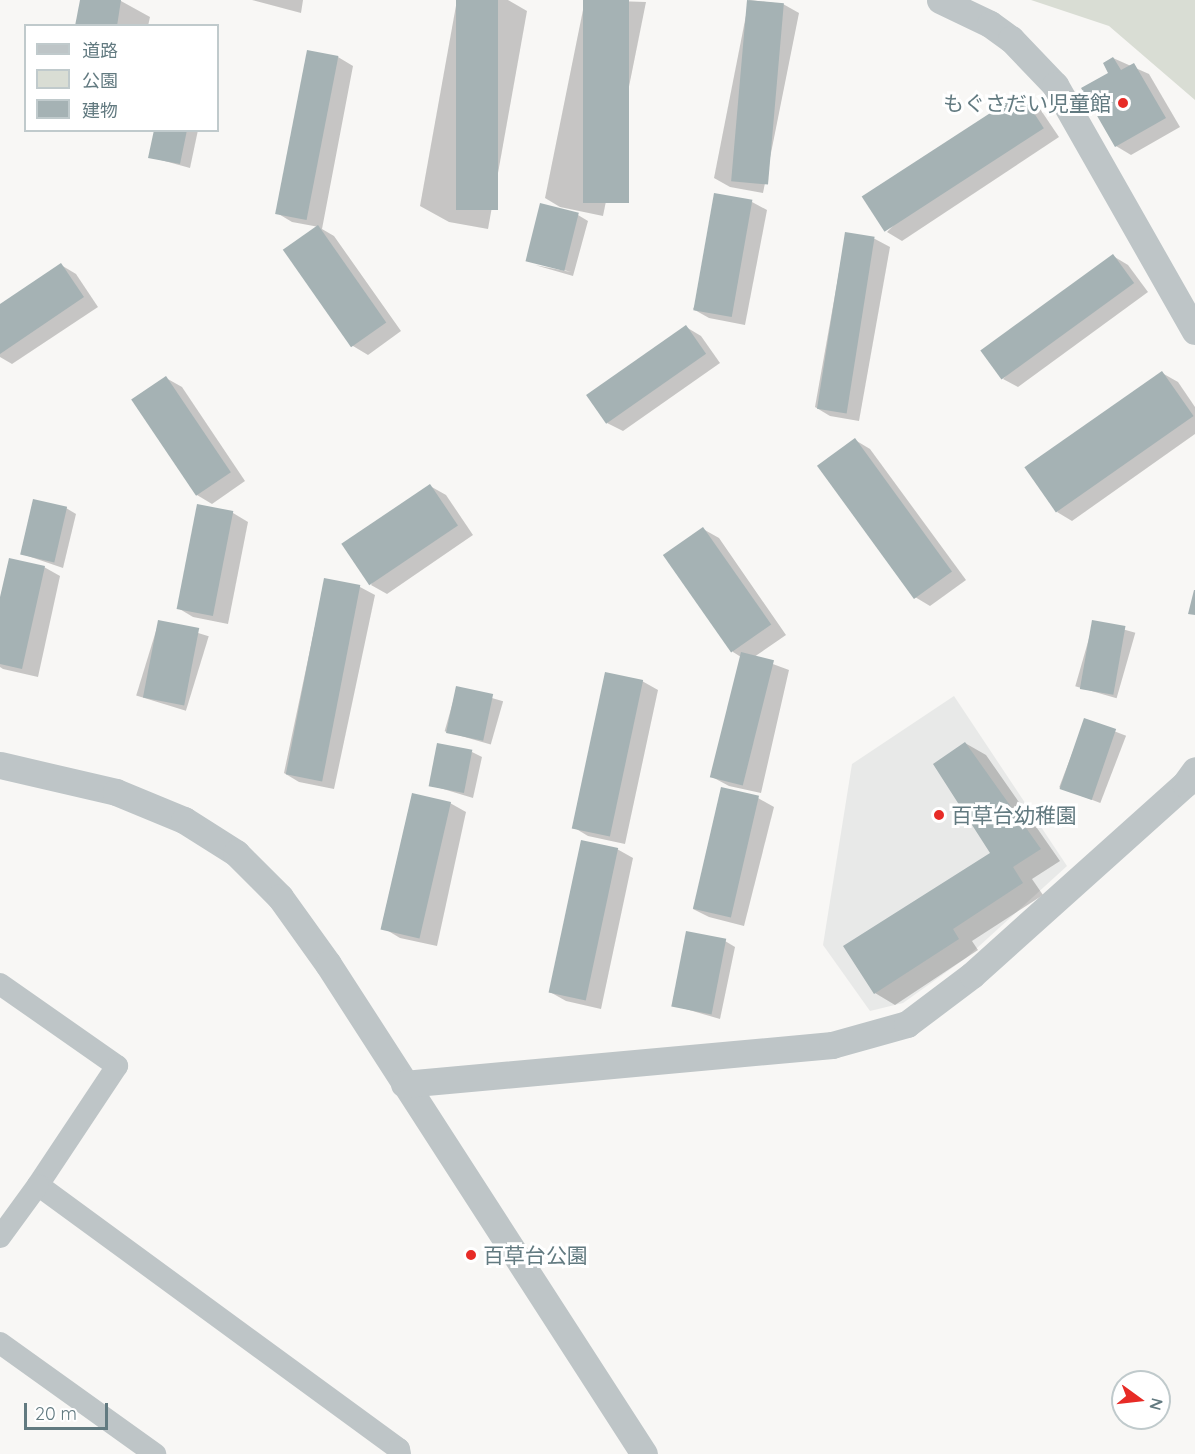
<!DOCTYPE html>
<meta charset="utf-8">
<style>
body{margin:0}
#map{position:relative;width:1195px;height:1454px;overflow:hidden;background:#f8f7f5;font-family:Quicksand,"Noto Sans JP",sans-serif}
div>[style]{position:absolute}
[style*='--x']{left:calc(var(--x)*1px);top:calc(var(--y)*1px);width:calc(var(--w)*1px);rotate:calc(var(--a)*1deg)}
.built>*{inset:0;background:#e8e9e8}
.green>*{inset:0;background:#d9ddd4}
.shadow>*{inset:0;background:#0003;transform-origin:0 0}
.building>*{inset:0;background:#a5b2b4;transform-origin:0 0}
.minor>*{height:22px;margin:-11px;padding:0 11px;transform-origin:11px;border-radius:11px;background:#bec5c7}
.tertiary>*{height:27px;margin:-13.5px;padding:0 13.5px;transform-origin:13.5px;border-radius:13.5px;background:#bec5c7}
.dots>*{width:16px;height:16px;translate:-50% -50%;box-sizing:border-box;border:3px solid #fff;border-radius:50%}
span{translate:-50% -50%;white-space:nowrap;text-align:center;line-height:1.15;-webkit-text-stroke:6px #fff;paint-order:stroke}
.poi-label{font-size:21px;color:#627a80}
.right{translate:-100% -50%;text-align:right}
.left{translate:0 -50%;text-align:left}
.legend{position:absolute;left:24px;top:24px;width:195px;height:108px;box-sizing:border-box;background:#fff;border:2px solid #c0cacc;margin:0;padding:8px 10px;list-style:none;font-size:18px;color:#627a80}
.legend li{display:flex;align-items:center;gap:12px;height:30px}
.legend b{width:30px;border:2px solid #c0cacc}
.north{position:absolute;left:1111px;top:1370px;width:60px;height:60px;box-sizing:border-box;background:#fff;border:2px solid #c0cacc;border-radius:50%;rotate:105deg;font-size:16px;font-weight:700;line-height:24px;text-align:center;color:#627a80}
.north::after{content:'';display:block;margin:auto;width:21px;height:27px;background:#e72b26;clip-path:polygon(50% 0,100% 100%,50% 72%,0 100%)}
.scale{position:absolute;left:24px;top:1403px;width:84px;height:27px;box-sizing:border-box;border:3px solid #627a80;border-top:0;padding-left:8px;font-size:18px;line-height:21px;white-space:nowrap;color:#627a80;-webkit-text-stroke:4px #fff;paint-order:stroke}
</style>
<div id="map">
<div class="built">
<i style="clip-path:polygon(954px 696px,1067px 866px,966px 958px,903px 1003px,870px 1011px,823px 945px,852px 764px)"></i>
</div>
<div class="green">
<i style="clip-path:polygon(1031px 0,1195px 0,1195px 100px,1109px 26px)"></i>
</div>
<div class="shadow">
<i style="clip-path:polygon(82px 0,121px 1px,150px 17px,148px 26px,76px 26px)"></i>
<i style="clip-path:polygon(252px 0,303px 0,301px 13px)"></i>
<i style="clip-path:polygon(457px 0,508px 0,527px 11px,488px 229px,449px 222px,420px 206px)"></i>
<i style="clip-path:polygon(585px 0,646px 2px,603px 216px,560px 207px,545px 198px)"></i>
<i style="clip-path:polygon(749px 0,783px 4px,799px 13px,763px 193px,730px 187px,714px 178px)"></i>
<i style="clip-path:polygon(338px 57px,353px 66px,322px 229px,334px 236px,401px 331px,368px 355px,353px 346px,319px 227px,292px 222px,277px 213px)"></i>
<i style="clip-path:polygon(1113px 58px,1149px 74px,1180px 127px,1131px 155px,1116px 146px,1110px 73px)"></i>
<i style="clip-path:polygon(1021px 95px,1036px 103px,1059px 137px,902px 241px,887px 232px)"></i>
<i style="clip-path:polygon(155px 130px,198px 130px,190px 168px,150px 157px)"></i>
<i style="clip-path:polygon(752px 202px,767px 210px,745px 325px,709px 318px,693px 309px)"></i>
<i style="clip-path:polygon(578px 215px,588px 221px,573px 276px,535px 265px,571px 272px,526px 260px)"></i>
<i style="clip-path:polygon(846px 233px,875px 239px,890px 247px,859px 421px,830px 416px,815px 407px)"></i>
<i style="clip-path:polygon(1113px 256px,1128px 265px,1148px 292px,1018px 387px,1003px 379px)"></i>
<i style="clip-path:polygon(61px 265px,76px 274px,98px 307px,12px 364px,0 357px,0 306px)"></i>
<i style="clip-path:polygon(686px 327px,701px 336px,720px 363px,623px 431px,607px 423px)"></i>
<i style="clip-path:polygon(1162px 373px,1178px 382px,1195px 407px,1195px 434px,1072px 521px,1057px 512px)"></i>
<i style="clip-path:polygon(166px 378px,182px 387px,245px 481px,212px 504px,197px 495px)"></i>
<i style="clip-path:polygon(855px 440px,870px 449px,966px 580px,930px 606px,915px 597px)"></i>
<i style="clip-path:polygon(430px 486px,446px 495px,473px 535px,387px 594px,371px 585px)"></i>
<i style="clip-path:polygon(198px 506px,233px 513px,248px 522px,228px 624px,193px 617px,178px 608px)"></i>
<i style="clip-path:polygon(66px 508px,76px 514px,63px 568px,22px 554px)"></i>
<i style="clip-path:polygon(703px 529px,719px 538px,786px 635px,754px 657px,789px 670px,761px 793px,729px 786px,714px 778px,741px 657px,733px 652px)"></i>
<i style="clip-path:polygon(44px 567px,60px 576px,38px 677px,3px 669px,0 667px,0 604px)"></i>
<i style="clip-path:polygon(325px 579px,360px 587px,375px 595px,334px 789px,299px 782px,284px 773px)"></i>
<i style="left:159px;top:621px;width:52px;height:78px;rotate:17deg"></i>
<i style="left:1094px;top:621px;width:43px;height:68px;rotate:16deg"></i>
<i style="clip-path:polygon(642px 681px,658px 690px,625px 844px,588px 836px,573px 827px)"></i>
<i style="left:457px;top:688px;width:48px;height:45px;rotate:16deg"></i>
<i style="left:1085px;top:720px;width:44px;height:72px;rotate:21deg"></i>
<i style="clip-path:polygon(965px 743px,986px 755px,1060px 861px,1032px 879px,1043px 895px,972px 941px,978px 950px,895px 1005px,875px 993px,993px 853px)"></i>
<i style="clip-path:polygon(472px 752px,482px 757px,473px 798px,430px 785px)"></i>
<i style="clip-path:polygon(758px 798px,774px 807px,744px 926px,709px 917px,693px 909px)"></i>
<i style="clip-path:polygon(450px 803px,466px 812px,437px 946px,400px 938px,385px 929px)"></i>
<i style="clip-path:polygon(617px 849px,633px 858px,601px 1009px,566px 1001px,550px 992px)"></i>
<i style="clip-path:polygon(725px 941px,735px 947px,720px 1019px,672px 1005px)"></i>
</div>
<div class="building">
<i style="clip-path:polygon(80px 0,121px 0,117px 26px,75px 26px)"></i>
<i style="left:456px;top:0;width:42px;height:210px"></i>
<i style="left:583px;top:0;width:46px;height:203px"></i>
<i style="left:747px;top:0;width:37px;height:182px;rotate:5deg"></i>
<i style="left:307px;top:50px;width:32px;height:167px;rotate:11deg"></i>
<i style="clip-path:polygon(1113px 57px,1121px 70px,1134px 63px,1166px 118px,1115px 147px,1081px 88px,1108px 73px,1103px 63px)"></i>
<i style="left:1021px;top:93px;width:42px;height:190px;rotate:57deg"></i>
<i style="clip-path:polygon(154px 130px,187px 130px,180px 164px,148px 158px)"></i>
<i style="left:714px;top:193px;width:39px;height:119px;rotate:10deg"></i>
<i style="left:540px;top:203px;width:40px;height:60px;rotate:14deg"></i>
<i style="left:318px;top:225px;width:119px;height:43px;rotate:55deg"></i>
<i style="left:845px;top:232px;width:30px;height:179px;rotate:9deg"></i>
<i style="left:1113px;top:254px;width:36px;height:164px;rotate:54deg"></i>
<i style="clip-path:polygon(61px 263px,84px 297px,0 354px,0 304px)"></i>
<i style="left:686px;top:325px;width:35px;height:122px;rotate:55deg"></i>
<i style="left:1162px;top:371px;width:55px;height:168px;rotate:55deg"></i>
<i style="left:166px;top:376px;width:116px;height:42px;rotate:56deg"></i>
<i style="left:855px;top:438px;width:165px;height:47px;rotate:54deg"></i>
<i style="left:430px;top:484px;width:50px;height:107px;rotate:56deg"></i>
<i style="left:33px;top:499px;width:35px;height:57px;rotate:13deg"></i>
<i style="left:197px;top:504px;width:37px;height:107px;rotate:11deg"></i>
<i style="left:703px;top:527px;width:119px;height:49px;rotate:55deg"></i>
<i style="clip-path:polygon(9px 558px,45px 566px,22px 669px,0 664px,0 597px)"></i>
<i style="left:324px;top:578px;width:37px;height:200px;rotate:11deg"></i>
<i style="clip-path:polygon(1194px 590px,1195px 590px,1195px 615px,1188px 614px)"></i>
<i style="left:158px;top:620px;width:42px;height:79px;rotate:11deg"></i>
<i style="left:1092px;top:620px;width:34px;height:70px;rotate:10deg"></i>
<i style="left:741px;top:652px;width:34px;height:129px;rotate:14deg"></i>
<i style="left:605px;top:672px;width:39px;height:160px;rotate:12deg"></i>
<i style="left:456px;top:686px;width:38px;height:48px;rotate:12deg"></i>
<i style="left:1084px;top:718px;width:34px;height:75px;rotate:19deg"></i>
<i style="clip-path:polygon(965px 742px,1041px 849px,1013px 867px,1023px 883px,953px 929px,959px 939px,874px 994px,843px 946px,990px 853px,933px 764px)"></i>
<i style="left:437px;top:743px;width:36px;height:44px;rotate:11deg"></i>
<i style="left:721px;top:787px;width:39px;height:125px;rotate:13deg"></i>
<i style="left:412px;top:793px;width:40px;height:140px;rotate:13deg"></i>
<i style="left:581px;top:840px;width:38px;height:156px;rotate:12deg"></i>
<i style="left:686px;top:931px;width:41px;height:77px;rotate:11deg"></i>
</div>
<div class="minor">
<i style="--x:0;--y:984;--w:143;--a:35"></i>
<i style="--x:117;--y:1066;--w:143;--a:123.6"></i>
<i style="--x:38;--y:1185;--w:447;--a:36.2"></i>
<i style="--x:399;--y:1449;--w:5;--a:79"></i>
<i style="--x:0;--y:1237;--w:64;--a:-53.8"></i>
<i style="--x:0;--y:1343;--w:191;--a:35.6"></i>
</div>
<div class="tertiary">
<i style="--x:940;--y:0;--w:55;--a:25.6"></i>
<i style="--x:990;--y:24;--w:26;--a:36"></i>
<i style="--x:1011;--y:39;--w:64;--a:46.3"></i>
<i style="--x:1055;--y:85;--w:283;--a:60.4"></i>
<i style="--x:0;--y:765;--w:119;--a:13.1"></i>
<i style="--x:116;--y:792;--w:74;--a:22.4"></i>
<i style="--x:184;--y:820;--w:62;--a:32.4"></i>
<i style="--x:236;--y:853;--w:62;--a:45"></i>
<i style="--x:280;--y:897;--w:82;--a:54.4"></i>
<i style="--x:328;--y:964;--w:583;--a:57.18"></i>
<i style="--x:404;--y:1084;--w:430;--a:-5.2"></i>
<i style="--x:832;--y:1045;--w:78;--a:-15.6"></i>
<i style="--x:907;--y:1024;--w:81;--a:-37"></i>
<i style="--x:972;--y:975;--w:286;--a:-41.9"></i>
<i style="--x:1185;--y:784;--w:17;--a:-54"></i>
</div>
<div class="dots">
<i style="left:1123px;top:103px;background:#e72b26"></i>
<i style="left:939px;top:815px;background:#e72b26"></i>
<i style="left:471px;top:1255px;background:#e72b26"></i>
</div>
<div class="poi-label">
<span class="right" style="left:1111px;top:103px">もぐさだい児童館</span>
<span class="left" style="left:951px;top:815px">百草台幼稚園</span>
<span class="left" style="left:483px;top:1255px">百草台公園</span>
</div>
<ul class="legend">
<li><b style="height:8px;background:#bec5c7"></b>道路</li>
<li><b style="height:16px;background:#d9ddd4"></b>公園</li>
<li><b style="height:16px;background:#a5b2b4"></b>建物</li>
</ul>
<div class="north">N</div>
<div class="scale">20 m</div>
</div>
